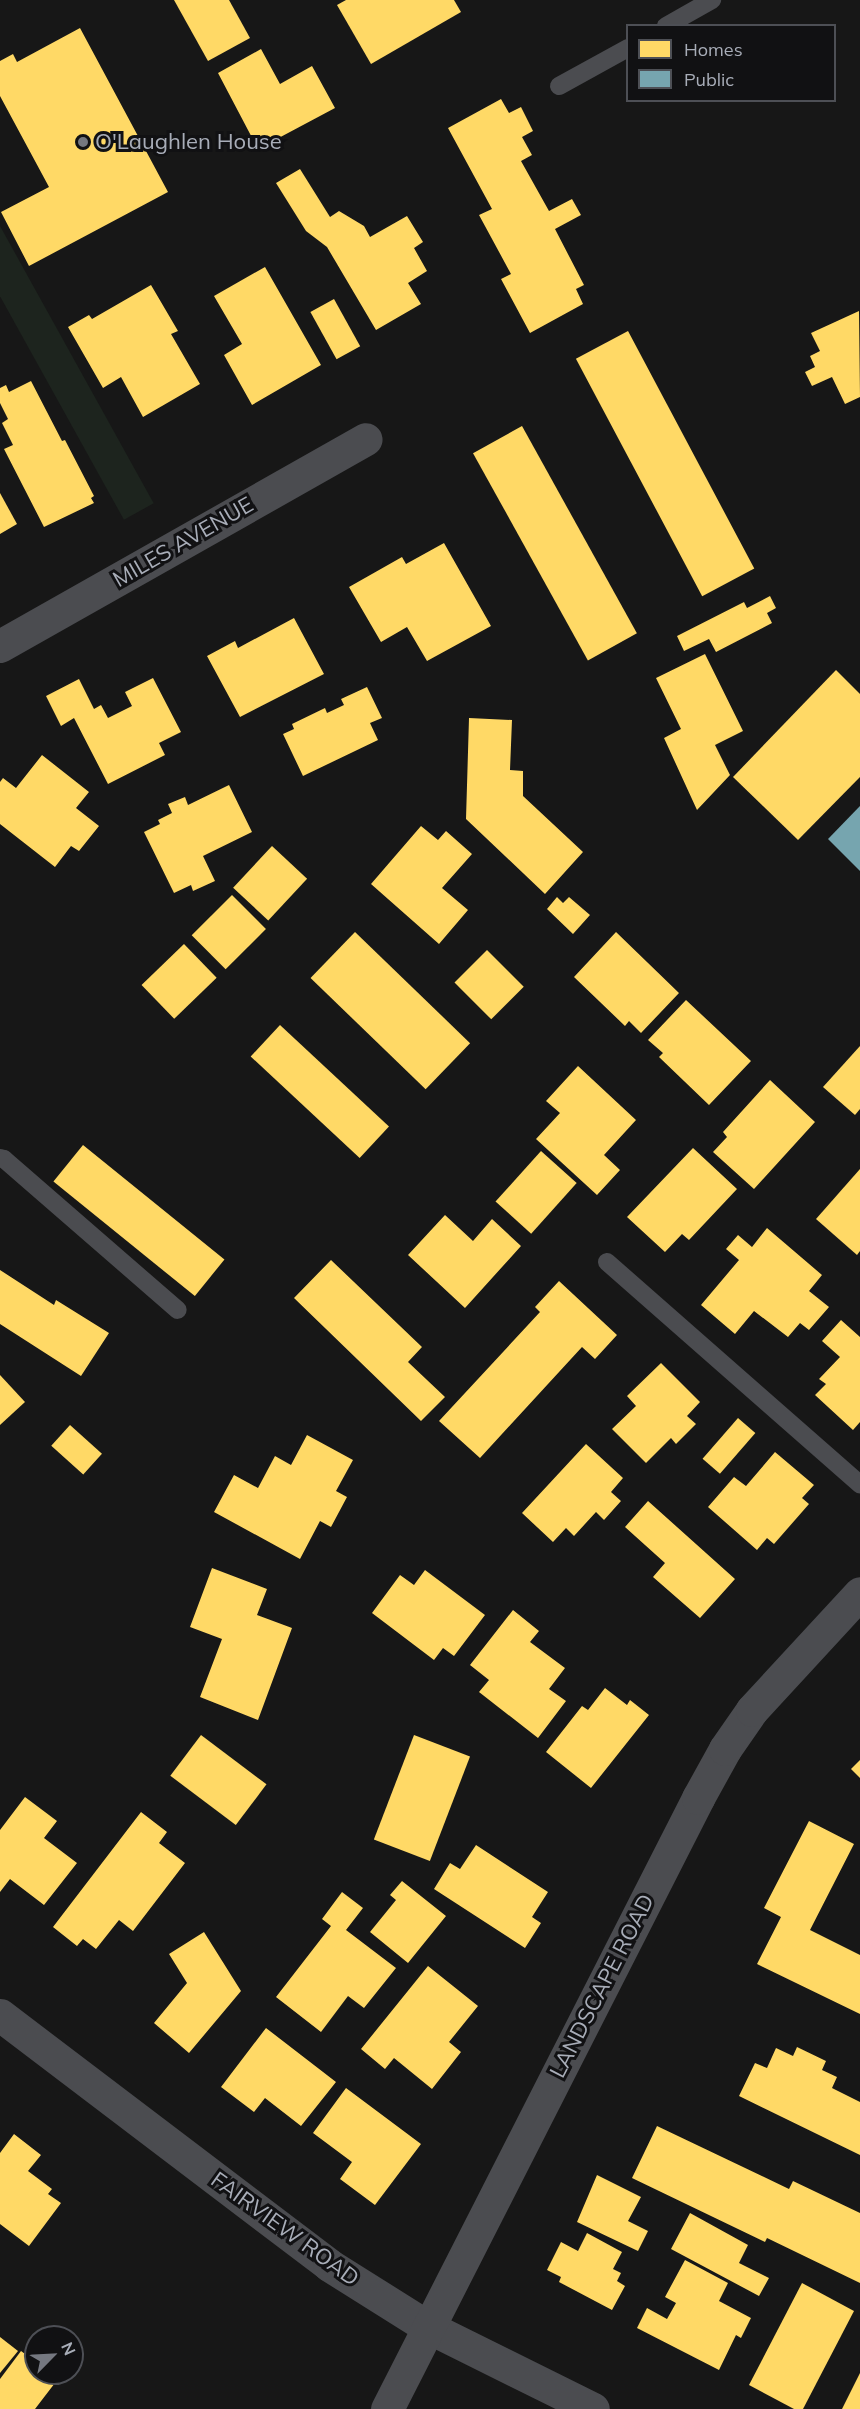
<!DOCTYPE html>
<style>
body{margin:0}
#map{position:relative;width:860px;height:2409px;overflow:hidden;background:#171717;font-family:Mulish,sans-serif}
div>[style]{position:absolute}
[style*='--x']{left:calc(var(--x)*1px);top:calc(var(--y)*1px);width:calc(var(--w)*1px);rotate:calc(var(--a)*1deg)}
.green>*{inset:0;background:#1d241e;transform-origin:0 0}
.homes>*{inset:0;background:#ffd966;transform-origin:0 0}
.public>*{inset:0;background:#76a5af}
.lane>*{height:18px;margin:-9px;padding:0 9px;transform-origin:9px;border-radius:9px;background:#4b4c50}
.street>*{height:33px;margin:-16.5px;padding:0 16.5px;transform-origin:16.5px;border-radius:16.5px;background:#4b4c50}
.dots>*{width:16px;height:16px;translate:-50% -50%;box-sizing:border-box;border:3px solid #111113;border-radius:50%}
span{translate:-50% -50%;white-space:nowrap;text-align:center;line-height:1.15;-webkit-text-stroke:6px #111113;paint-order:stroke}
.poi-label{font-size:22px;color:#a8adb8}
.left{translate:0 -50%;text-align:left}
.street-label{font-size:22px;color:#a8adb8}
.legend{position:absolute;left:626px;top:24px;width:210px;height:78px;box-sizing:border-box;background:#111113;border:2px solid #4d4f55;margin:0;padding:8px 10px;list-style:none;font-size:18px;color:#a8adb8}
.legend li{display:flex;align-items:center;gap:12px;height:30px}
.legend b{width:30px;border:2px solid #4d4f55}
.north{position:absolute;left:24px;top:2325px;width:60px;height:60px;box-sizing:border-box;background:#111113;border:2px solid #4d4f55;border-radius:50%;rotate:66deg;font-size:16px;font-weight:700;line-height:24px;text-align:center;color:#a8adb8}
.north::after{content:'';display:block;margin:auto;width:21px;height:27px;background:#757880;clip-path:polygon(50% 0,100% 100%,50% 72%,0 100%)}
</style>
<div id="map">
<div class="green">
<i style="left:0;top:226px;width:317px;height:34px;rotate:61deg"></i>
</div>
<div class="homes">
<i style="clip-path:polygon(174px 0,229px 0,250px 38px,208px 61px)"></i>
<i style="clip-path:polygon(346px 0,454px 0,461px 12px,371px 64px,337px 5px)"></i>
<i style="clip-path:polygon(80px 28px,168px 192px,29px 266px,1px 212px,49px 187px,0 96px,0 61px,13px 54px,17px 62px)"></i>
<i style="clip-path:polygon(261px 49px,280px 84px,312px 66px,335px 108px,258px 149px,218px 73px)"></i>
<i style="clip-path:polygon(501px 99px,509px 113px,521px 107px,533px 131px,522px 137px,532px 155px,521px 161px,549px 211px,572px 199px,581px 215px,555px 229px,584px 285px,576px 289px,583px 304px,530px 333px,501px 279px,511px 274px,479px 215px,492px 209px,448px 128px)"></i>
<i style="clip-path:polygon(300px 169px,330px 217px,339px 211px,364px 226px,370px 237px,407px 216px,423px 242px,414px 248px,427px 271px,408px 283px,421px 304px,376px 330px,327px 247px,306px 231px,276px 183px)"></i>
<i style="clip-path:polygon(265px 267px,321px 365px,252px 405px,224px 355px,242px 344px,214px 296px)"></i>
<i style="clip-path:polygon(151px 285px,178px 331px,171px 334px,200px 384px,143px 417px,121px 377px,103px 388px,68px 327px,89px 315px,92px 319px)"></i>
<i style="left:334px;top:299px;width:54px;height:27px;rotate:61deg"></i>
<i style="clip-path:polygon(859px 311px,860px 397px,845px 404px,832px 377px,812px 386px,805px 372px,815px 367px,810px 356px,820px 351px,811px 333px)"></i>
<i style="left:628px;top:331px;width:269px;height:59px;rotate:62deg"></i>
<i style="clip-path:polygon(31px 381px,62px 441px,65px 440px,94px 496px,91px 498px,94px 503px,44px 527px,4px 449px,13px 445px,2px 423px,8px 419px,0 403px,0 388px,6px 385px,9px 392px)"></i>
<i style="left:522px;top:426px;width:237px;height:56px;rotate:61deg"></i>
<i style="clip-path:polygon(0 493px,17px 524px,0 534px)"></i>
<i style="clip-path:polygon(444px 543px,491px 626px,427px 661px,407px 627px,381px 642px,349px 587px,402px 557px,406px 564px)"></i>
<i style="clip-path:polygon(770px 596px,776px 608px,767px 613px,772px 623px,716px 652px,709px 639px,684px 651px,677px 636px,744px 602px,747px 608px)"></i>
<i style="clip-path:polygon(294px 618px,324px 674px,240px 717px,207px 656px,235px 641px,238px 648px)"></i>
<i style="clip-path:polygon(705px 654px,743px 731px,715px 745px,730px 775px,697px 810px,664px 738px,681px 729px,656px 678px)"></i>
<i style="clip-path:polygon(836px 670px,860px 694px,860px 777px,798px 840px,733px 777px)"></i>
<i style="clip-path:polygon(153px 678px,181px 732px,159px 743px,165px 755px,108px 784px,74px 718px,61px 726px,46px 696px,79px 679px,94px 709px,101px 705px,108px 718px,132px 706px,125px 692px)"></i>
<i style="clip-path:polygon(367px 687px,382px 718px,370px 723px,378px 740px,303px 776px,283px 734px,294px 729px,292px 724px,325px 708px,327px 713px,344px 705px,341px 699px)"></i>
<i style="clip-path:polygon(469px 718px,512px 720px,510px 770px,523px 771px,523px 796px,583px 852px,545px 894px,466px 819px)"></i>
<i style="clip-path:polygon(42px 755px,89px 792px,76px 808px,99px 826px,79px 851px,71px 846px,55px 867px,0 824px,0 782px,3px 778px,16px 788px)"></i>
<i style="clip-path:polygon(229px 785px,252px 832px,203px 856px,215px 881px,193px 891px,191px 885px,174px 893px,144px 832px,160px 824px,158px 820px,172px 813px,168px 804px,185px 797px,188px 805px)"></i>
<i style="clip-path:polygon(421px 826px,438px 840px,446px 831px,472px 854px,442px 888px,468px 910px,439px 944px,371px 884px)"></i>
<i style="left:272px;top:846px;width:48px;height:57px;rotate:43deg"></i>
<i style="left:232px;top:895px;width:48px;height:57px;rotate:45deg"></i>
<i style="clip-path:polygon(557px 897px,563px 903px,569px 897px,590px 915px,573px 934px,547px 909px)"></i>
<i style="left:355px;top:932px;width:160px;height:64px;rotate:44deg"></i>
<i style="clip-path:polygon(616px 932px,679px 993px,641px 1033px,629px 1021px,625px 1026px,574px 977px)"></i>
<i style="left:184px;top:944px;width:47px;height:59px;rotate:46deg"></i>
<i style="left:487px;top:950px;width:52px;height:46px;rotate:45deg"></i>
<i style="clip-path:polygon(686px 1000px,751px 1061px,709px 1105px,659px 1057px,663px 1053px,648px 1040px)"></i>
<i style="left:280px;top:1025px;width:149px;height:43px;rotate:43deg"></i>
<i style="clip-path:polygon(860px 1046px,860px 1109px,855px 1115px,823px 1087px)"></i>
<i style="clip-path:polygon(578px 1066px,636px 1120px,604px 1155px,620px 1170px,597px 1195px,536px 1139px,560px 1113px,546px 1101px)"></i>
<i style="clip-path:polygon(770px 1080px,815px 1122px,754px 1189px,713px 1152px,727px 1137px,723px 1132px)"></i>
<i style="left:83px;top:1145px;width:182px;height:47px;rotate:39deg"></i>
<i style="clip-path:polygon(693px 1148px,737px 1189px,689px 1240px,682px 1234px,665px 1252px,627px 1217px)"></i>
<i style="left:541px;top:1151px;width:48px;height:68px;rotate:42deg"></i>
<i style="clip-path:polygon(860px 1169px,860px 1251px,857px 1255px,816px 1219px)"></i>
<i style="clip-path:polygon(445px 1215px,473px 1241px,492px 1219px,521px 1246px,465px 1308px,408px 1255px)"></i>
<i style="clip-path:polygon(767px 1228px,822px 1275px,809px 1291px,829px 1307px,809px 1330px,800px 1323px,788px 1337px,754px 1311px,735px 1334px,701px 1305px,739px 1260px,726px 1249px,738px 1235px,752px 1247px)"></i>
<i style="clip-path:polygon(331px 1260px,422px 1347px,408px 1362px,445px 1397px,421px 1421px,294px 1298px)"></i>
<i style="clip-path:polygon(0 1270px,54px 1305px,56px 1300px,109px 1333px,81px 1376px,0 1324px)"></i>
<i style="clip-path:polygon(559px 1281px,617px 1335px,595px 1359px,582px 1347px,480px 1458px,439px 1421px,540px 1312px,535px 1307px)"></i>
<i style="clip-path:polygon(841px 1320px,860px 1337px,860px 1422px,853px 1430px,815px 1395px,826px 1384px,819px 1379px,840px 1357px,822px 1341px)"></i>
<i style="clip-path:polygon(661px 1363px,700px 1402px,687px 1416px,696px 1424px,676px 1444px,671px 1438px,646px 1463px,612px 1429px,636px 1406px,627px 1396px)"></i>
<i style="clip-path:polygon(0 1375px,25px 1402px,0 1425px)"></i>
<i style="left:738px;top:1418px;width:23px;height:54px;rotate:41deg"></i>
<i style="left:70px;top:1425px;width:43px;height:28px;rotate:42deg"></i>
<i style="clip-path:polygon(307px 1435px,353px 1460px,336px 1491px,347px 1497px,331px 1527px,320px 1521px,300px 1559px,214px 1512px,234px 1475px,258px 1488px,275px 1456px,291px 1465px)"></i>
<i style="clip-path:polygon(586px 1444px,623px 1478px,611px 1492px,621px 1501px,604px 1520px,596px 1512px,574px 1536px,566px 1528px,553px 1542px,522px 1513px)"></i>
<i style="clip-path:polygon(775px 1452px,814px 1485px,802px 1498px,809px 1504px,774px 1544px,767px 1538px,757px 1550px,708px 1507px,734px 1477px,746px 1486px)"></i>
<i style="clip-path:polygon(648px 1501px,735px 1579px,700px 1618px,653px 1577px,665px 1563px,625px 1527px)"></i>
<i style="clip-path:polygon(212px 1568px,267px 1589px,257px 1615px,292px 1628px,258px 1720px,200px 1697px,222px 1639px,190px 1627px)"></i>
<i style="clip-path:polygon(425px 1570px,485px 1615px,454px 1656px,443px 1648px,434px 1660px,372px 1613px,400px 1575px,414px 1585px)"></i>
<i style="clip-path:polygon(513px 1610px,539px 1631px,530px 1642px,565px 1668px,549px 1689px,566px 1701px,538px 1738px,479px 1692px,489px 1680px,470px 1665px)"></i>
<i style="clip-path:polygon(605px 1688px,627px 1705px,630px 1700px,649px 1715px,591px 1788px,546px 1752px,582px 1706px,588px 1710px)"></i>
<i style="left:201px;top:1735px;width:82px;height:51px;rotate:37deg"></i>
<i style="left:414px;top:1735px;width:60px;height:112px;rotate:21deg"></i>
<i style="clip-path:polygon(860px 1760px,860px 1778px,851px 1769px)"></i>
<i style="clip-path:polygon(25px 1797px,57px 1821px,44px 1838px,77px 1863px,44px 1905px,10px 1879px,0 1892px,0 1830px)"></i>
<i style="clip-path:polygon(141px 1812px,167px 1832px,159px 1843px,185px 1863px,133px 1931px,119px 1920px,96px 1949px,83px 1939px,77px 1946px,53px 1927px)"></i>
<i style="clip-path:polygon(809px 1821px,854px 1844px,810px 1930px,860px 1955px,860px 2014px,757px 1964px,781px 1917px,764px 1908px)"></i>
<i style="clip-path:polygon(476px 1845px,548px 1892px,532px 1917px,541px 1923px,525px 1948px,434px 1889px,450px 1863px,460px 1869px)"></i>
<i style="clip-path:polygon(402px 1881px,446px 1916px,408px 1963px,370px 1932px,396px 1900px,390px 1895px)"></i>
<i style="clip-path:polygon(342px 1892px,363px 1908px,346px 1930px,396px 1968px,364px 2008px,348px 1996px,321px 2032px,276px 1997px,331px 1926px,322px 1919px)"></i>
<i style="clip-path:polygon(204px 1932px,241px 1991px,189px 2053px,154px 2023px,187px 1983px,169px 1954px)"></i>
<i style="clip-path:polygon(428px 1966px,478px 2006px,449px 2042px,461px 2052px,432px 2089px,394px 2058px,385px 2069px,361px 2049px)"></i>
<i style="clip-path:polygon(266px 2028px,336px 2082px,301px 2126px,265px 2098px,254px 2112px,221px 2087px)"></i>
<i style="clip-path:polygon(797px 2047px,826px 2061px,822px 2070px,837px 2077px,832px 2088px,860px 2102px,860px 2155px,739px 2096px,755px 2063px,767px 2068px,776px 2048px,793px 2056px)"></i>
<i style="clip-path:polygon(346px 2088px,421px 2144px,375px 2205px,340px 2179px,352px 2162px,313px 2133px)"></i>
<i style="clip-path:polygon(657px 2126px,789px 2189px,793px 2181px,860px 2213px,860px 2283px,767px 2238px,765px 2242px,632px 2178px)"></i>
<i style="clip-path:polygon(14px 2134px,41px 2155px,28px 2171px,52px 2189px,48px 2194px,61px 2203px,29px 2246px,0 2224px,0 2153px)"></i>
<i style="clip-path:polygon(597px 2175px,641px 2197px,628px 2221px,648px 2231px,638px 2251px,577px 2222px)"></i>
<i style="clip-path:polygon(690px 2213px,748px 2245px,739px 2263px,769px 2278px,759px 2296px,671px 2249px)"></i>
<i style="clip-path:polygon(587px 2233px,622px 2252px,613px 2269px,621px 2273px,617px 2281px,625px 2286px,612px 2310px,559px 2282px,561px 2277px,547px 2270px,561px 2242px,578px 2251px)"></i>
<i style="clip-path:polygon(685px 2260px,728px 2283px,719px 2301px,751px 2318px,741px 2338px,736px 2335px,719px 2370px,637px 2328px,647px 2308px,667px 2319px,676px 2303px,665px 2297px)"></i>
<i style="clip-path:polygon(802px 2283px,854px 2311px,803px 2409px,794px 2409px,749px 2385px)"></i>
<i style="clip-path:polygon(0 2337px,18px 2351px,0 2373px)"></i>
<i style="clip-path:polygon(21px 2351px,36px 2362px,36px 2373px,50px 2373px,58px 2379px,35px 2409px,0 2409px,0 2379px)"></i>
<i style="clip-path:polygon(860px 2373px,860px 2409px,842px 2409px)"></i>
</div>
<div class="public">
<i style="clip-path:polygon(860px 806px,860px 871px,828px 839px)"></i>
</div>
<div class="lane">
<i style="--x:666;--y:26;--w:53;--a:-29.5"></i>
<i style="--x:559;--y:86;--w:79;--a:-28.8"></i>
<i style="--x:0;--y:1158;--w:4;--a:14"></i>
<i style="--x:4;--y:1159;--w:230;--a:41"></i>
<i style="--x:607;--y:1262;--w:337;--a:41.3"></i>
</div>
<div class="street">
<i style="--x:0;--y:646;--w:420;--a:-29.5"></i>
<i style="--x:0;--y:2015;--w:413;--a:37.2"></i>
<i style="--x:329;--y:2265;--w:117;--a:32.1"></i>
<i style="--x:428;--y:2327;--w:184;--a:26.4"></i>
<i style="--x:387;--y:2409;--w:686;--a:-63.02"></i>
<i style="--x:698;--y:1798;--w:56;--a:-61.1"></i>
<i style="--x:725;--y:1749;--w:47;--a:-55.3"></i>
<i style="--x:752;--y:1710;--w:159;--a:-47.3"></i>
</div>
<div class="dots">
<i style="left:83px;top:142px;background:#757880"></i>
</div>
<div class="poi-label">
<span class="left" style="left:95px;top:142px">O'Laughlen House</span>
</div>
<div class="street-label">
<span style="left:183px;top:542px;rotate:-30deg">MILES AVENUE</span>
<span style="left:602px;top:1986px;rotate:-63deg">LANDSCAPE ROAD</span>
<span style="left:285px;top:2229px;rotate:36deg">FAIRVIEW ROAD</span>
</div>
<ul class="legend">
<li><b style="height:16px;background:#ffd966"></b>Homes</li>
<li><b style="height:16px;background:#76a5af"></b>Public</li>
</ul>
<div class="north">N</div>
</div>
